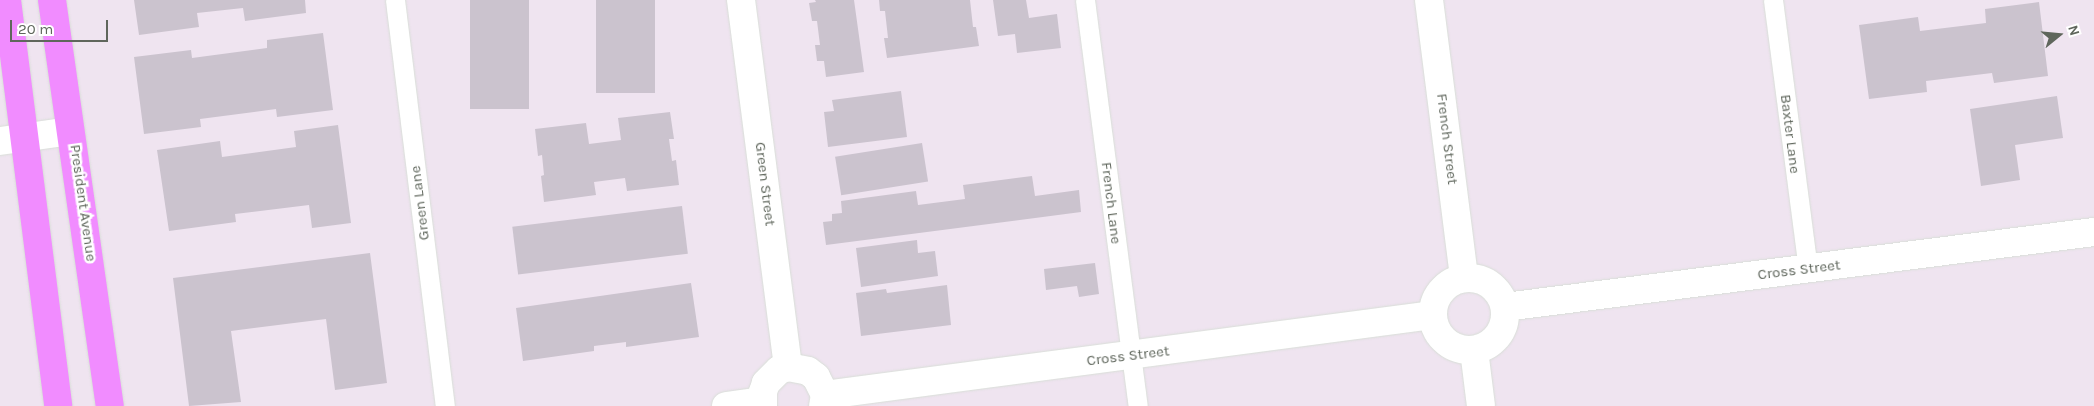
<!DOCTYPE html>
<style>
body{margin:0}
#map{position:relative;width:2094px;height:406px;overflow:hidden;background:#efe4f0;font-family:Karla,sans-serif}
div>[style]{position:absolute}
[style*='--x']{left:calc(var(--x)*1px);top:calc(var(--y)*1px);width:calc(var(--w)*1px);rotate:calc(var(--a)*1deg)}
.building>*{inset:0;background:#cbc3ce;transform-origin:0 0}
.roads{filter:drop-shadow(0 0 1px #d8ded7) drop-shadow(0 0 1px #d8ded7)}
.lane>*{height:19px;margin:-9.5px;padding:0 9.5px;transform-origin:9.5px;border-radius:9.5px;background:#fff}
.street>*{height:28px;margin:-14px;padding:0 14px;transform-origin:14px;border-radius:14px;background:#fff}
.street>.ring{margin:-14px;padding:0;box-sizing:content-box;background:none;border:28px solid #fff;border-radius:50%}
.highway>*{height:28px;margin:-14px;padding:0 14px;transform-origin:14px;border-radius:14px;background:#f18cff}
span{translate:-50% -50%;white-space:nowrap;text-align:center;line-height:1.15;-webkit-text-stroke:5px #fff;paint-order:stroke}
.street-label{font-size:15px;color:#5f665c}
.north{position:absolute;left:2034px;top:10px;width:50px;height:50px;-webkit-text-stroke:4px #fff;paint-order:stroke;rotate:73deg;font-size:14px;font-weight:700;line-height:20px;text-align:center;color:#5f665c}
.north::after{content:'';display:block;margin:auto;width:18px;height:22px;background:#5f665c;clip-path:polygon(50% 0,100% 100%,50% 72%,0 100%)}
.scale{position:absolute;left:10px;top:20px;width:98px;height:22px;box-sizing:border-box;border:2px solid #5f665c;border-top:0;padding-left:6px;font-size:15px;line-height:18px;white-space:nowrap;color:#5f665c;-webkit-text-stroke:4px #fff;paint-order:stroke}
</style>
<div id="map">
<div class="building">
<i style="clip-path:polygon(134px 0,305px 0,306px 13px,245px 21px,243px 8px,197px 13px,199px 27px,139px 35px)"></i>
<i style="left:470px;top:0;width:59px;height:109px"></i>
<i style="left:596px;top:0;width:59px;height:93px"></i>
<i style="clip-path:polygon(815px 0,854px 0,864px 72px,826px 77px,824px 61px,817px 61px,815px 45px,820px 45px,817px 21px,812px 21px,809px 3px,816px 2px)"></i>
<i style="clip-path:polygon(879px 0,970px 0,973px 27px,976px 27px,979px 46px,887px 58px,884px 38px,888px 38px,885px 11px,880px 11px)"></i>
<i style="clip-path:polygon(993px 0,1026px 0,1029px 18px,1057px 14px,1061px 48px,1017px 53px,1015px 34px,998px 36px)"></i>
<i style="clip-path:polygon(2039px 2px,2048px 76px,1994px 83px,1992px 73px,1926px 81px,1927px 92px,1869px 99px,1859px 25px,1918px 17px,1920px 31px,1986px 23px,1985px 9px)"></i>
<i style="clip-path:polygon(323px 33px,333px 110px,277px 117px,276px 109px,200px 119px,201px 127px,144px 134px,134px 57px,191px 50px,192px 58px,267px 48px,267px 40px)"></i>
<i style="clip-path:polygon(901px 91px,907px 137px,828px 147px,824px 112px,834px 111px,832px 100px)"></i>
<i style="clip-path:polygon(2057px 96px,2063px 138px,2015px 145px,2020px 180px,1981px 186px,1970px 109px)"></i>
<i style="clip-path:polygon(670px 112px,674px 139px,669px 139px,672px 161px,676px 160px,679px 185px,627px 191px,625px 178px,594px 182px,596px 195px,544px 202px,541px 176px,544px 175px,542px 155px,538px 156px,535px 129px,586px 123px,589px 144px,621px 140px,618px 118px)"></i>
<i style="clip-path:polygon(338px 125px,351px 223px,312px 228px,309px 205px,235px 214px,236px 222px,169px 231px,157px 150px,220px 141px,222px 157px,296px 147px,294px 131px)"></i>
<i style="left:922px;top:143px;width:39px;height:88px;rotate:81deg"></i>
<i style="clip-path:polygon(1032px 176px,1035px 196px,1079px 190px,1081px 212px,826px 245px,823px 222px,832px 221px,832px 214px,842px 213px,841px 201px,916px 191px,918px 205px,965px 199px,963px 185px)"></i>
<i style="left:682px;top:206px;width:48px;height:171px;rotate:83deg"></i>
<i style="clip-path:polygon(917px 240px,918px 253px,935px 251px,938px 276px,861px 287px,856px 248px)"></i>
<i style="clip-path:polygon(370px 253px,387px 383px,335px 390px,326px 319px,231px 331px,241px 402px,189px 406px,173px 278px)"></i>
<i style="clip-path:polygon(1095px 263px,1099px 294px,1079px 297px,1077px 286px,1046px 290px,1044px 269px)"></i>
<i style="clip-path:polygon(691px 283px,699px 337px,626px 347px,626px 342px,594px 346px,594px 351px,523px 361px,516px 308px)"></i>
<i style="clip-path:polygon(947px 285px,951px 325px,861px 336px,856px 293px,886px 289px,887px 293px)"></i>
</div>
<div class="roads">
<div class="lane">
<i style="--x:395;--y:0;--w:409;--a:83"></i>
<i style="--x:1085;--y:0;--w:409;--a:82.6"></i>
<i style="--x:1773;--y:0;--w:271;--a:82.6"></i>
</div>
<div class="street">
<i style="--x:741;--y:0;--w:370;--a:82.7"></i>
<i style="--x:1429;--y:0;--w:279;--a:82.8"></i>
<i style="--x:0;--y:141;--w:58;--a:-8"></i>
<i class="ring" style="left:1433px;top:278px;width:44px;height:44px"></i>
<i style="--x:1505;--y:307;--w:594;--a:-7.26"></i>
<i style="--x:1474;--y:350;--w:56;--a:82.9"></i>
<i style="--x:825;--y:395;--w:612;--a:-7.51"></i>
<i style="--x:726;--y:406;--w:36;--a:-8"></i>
<i style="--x:763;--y:406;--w:14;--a:-90"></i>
<i style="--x:763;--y:392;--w:9;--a:-72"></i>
<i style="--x:766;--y:383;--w:18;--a:-45"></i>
<i style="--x:779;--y:370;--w:9;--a:-18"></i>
<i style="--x:788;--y:367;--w:20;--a:11"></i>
<i style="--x:808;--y:371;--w:10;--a:37"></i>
<i style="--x:816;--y:377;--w:20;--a:63"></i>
<i style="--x:825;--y:395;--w:11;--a:100"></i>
</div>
<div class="highway">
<i style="--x:7;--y:0;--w:409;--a:82.8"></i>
<i style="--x:52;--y:0;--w:410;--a:81.9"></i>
</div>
</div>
<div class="street-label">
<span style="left:1790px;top:134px;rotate:83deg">Baxter Lane</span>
<span style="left:1447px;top:139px;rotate:83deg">French Street</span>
<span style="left:765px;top:184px;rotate:83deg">Green Street</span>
<span style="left:83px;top:203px;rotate:82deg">President Avenue</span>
<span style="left:420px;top:203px;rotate:-97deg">Green Lane</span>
<span style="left:1111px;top:203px;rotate:83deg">French Lane</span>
<span style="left:1799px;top:270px;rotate:-7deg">Cross Street</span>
<span style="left:1128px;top:356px;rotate:-7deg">Cross Street</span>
</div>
<div class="north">N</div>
<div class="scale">20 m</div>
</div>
